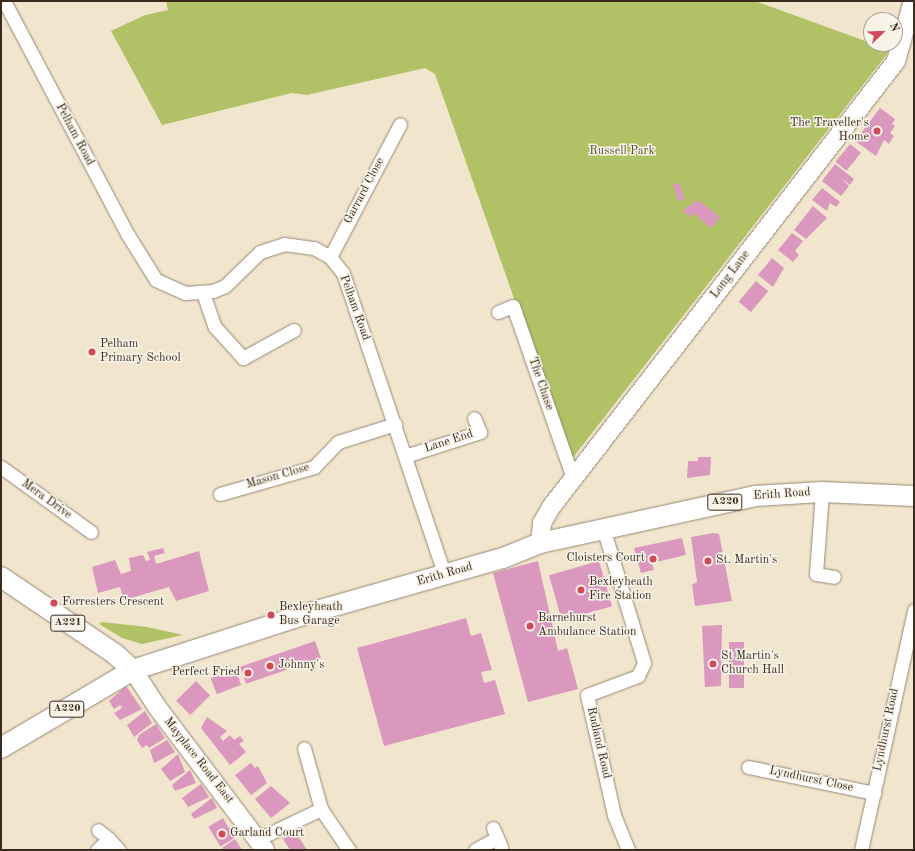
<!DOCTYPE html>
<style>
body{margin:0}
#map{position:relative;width:915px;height:851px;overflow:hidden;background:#f2e5cd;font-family:"Old Standard TT",serif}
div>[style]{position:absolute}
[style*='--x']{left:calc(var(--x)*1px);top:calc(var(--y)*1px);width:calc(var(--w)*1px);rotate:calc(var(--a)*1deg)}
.green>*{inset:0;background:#b0c265}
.building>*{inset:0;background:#da98be;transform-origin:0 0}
.roads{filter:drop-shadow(0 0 1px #968876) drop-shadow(0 0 1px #968876)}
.street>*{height:13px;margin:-6.5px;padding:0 6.5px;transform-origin:6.5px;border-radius:6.5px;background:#fff}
.secondary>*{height:18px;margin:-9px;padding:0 9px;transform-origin:9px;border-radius:9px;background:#fff}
.primary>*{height:20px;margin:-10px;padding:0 10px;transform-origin:10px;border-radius:10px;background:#fff}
.dots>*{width:11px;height:11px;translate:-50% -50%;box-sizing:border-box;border:2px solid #f7f3e8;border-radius:50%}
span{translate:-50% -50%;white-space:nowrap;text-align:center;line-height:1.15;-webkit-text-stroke:3px #f7f3e8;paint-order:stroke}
.shield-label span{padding:1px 3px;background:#f7f3e8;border:1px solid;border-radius:3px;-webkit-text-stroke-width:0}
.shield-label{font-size:11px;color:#3b2a1e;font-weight:700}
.poi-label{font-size:12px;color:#3b2a1e}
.right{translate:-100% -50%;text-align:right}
.left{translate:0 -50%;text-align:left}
.street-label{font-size:12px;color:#3b2a1e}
.park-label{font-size:12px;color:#585030}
.frame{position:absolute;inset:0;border:2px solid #3b2a1e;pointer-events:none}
.north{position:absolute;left:863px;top:12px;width:40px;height:40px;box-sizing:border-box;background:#f7f3e8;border:1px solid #aca397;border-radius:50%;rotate:67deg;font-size:11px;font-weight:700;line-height:16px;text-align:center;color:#3b2a1e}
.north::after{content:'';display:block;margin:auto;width:14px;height:18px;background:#d1495b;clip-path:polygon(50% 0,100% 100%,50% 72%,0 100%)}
</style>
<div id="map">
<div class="green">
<i style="clip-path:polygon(166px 1px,755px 1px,890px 50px,571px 460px,435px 74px,425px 68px,307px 95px,292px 93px,162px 125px,111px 31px,145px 15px,168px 10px)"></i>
<i style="clip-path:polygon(102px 622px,147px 627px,183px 635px,142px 644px,122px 638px,99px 624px)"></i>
</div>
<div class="building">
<i style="clip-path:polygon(880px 108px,895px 119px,892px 124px,895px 126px,890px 133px,894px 136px,889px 144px,884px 140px,876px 156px,855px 141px)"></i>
<i style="left:850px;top:144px;width:14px;height:23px;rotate:39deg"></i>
<i style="clip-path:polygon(835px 164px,854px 179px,850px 185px,841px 178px,849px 186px,841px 196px,822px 181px)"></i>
<i style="clip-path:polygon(680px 183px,684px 200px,678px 201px,673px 184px)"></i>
<i style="clip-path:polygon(822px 188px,840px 202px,836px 207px,830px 203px,827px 211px,812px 200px)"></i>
<i style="clip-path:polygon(698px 200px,720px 217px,711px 228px,693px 213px,690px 217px,682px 211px)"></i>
<i style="clip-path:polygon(813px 206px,827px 218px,806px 239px,794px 230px)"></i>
<i style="clip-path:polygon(792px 233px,803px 241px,795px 251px,799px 255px,793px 262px,778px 250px)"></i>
<i style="clip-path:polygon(772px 258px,784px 268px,773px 287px,758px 275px)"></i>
<i style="left:756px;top:281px;width:16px;height:27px;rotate:40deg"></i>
<i style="clip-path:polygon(698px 457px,711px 457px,710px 475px,687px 478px,688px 461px,698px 461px)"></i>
<i style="clip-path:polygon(714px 533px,719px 534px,732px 601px,695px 606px,692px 585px,697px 582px,691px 537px)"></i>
<i style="clip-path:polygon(682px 538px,686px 555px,652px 563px,654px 570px,641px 573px,634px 548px)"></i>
<i style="clip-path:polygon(163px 548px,165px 553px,154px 556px,156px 564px,199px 551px,209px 591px,176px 601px,169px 587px,124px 600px,120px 587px,98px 593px,92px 567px,115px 560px,121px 574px,131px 571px,129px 558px,143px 555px,146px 561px,150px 560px,147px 552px)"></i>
<i style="clip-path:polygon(538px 561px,558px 651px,567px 648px,578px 689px,528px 702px,493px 573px)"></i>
<i style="left:599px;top:561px;width:47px;height:52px;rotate:74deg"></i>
<i style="clip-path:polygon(466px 618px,471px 636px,481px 633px,492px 670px,481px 672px,484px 683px,495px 680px,505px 714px,384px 746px,357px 648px)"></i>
<i style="clip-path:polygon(722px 625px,721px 686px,705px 687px,702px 626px)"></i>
<i style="left:315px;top:641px;width:18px;height:79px;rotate:71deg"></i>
<i style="left:729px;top:642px;width:15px;height:46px"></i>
<i style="left:235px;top:669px;width:17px;height:26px;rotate:69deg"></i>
<i style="left:196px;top:681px;width:20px;height:28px;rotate:45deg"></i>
<i style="clip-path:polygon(126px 686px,142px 709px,120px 720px,114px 713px,122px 708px,120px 705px,114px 709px,109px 701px)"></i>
<i style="clip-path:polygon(145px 711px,152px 723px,134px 737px,127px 725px)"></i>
<i style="clip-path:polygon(207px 717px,227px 731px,220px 737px,223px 741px,230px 735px,234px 740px,240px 736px,244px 741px,239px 744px,246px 752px,230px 765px,201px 728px)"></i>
<i style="clip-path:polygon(156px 724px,165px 738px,149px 748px,147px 745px,142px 748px,137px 740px,139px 735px)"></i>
<i style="clip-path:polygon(167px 740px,175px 752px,154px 763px,150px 750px)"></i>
<i style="clip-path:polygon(178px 754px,185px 772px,170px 781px,161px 769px)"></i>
<i style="clip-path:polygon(251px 763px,255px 768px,258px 766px,267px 783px,251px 795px,235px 775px)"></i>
<i style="clip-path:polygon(190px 770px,196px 783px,175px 791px,172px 785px)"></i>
<i style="clip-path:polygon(201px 784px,209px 797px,188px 807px,182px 798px)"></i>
<i style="clip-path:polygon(271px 786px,290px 803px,271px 818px,255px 799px)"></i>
<i style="clip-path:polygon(212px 798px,217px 808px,194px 819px,191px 814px)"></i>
<i style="left:223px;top:818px;width:23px;height:17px;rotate:59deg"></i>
<i style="clip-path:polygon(295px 831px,305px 847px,307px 850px,290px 850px,283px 839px)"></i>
<i style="clip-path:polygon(235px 839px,242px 850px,224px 850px,222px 848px)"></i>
</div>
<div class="roads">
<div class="street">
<i style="--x:4;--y:1;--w:265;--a:62.1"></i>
<i style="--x:128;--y:235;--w:53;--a:58.1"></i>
<i style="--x:156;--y:280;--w:32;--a:24"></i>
<i style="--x:185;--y:293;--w:28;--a:-4"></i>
<i style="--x:213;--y:291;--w:13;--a:-23"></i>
<i style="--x:225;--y:286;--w:49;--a:-44.2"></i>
<i style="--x:260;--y:252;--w:25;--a:-18"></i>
<i style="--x:284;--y:244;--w:30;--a:8"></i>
<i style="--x:314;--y:248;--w:18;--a:29"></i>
<i style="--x:330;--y:257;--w:21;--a:51"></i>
<i style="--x:343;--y:273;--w:320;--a:71.4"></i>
<i style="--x:330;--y:257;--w:150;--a:-62.2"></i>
<i style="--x:203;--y:293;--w:36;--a:71"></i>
<i style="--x:215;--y:327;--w:42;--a:47.9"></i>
<i style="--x:243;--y:358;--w:58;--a:-28.8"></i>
<i style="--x:498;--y:312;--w:16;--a:-22"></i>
<i style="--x:513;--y:306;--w:182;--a:70.8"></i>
<i style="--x:405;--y:456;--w:79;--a:-17.7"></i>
<i style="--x:480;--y:432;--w:15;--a:-113"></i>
<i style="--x:1;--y:467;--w:111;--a:35.8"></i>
<i style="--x:822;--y:492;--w:82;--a:94.2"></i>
<i style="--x:816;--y:574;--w:18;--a:9"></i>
<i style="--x:220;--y:494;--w:98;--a:-16"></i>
<i style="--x:314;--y:467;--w:35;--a:-46"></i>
<i style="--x:338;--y:442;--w:60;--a:-17.5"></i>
<i style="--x:604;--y:531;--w:138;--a:73.1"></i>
<i style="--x:644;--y:663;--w:14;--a:115"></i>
<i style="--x:638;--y:676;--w:54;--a:159.6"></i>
<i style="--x:587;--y:695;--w:123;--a:77.3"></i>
<i style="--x:614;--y:815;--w:38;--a:68"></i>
<i style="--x:748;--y:767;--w:129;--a:11.7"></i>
<i style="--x:321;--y:809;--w:50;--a:55.7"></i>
<i style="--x:493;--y:828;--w:21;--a:67"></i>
<i style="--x:109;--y:839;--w:15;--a:48"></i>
<i style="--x:258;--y:839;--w:70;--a:-25.5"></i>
<i style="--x:321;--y:809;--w:63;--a:-105.6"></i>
<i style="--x:97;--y:850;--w:16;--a:-43"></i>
<i style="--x:109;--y:839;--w:14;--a:-141"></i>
<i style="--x:475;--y:850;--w:25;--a:-29"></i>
<i style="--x:861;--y:850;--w:246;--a:-77.5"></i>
</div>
<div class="secondary">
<i style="--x:540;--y:543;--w:20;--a:-84"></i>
<i style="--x:542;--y:523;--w:20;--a:-60"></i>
<i style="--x:552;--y:506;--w:562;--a:-52.29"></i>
<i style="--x:896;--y:61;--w:62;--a:-74.2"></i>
<i style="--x:133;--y:670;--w:44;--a:57"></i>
<i style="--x:157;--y:707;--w:179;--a:52.9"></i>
</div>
<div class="primary">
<i style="--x:1;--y:577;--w:138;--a:34"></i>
<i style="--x:115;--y:654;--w:24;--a:42"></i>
<i style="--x:1;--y:748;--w:153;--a:-30.6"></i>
<i style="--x:133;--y:670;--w:182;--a:-17.9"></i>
<i style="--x:306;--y:614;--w:205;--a:-15.9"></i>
<i style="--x:503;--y:558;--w:40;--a:-22"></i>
<i style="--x:540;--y:543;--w:220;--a:-12.3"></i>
<i style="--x:755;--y:496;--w:67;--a:-3.4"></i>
<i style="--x:822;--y:492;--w:92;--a:2.5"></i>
</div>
</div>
<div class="dots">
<i style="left:877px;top:131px;background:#d1495b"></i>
<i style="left:92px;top:352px;background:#d1495b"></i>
<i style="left:653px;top:559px;background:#d1495b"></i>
<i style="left:708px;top:561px;background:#d1495b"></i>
<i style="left:581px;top:590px;background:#d1495b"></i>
<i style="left:54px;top:603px;background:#d1495b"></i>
<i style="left:271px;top:615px;background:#d1495b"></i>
<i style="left:530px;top:626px;background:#d1495b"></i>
<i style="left:713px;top:664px;background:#d1495b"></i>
<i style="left:270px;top:666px;background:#d1495b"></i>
<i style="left:248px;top:673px;background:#d1495b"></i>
<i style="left:222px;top:834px;background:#d1495b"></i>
</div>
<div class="shield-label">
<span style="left:725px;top:502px">A220</span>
<span style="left:68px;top:623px">A221</span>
<span style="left:67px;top:709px">A220</span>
</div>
<div class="poi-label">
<span class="right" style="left:869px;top:131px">The Traveller's<br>Home</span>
<span class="left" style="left:100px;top:352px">Pelham<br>Primary School</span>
<span class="right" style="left:645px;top:559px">Cloisters Court</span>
<span class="left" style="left:716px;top:561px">St. Martin's</span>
<span class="left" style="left:589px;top:590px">Bexleyheath<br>Fire Station</span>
<span class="left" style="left:62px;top:603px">Forresters Crescent</span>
<span class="left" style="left:279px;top:615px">Bexleyheath<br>Bus Garage</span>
<span class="left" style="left:538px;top:626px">Barnehurst<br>Ambulance Station</span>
<span class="left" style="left:721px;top:664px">St Martin's<br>Church Hall</span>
<span class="left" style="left:278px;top:666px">Johnny's</span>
<span class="right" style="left:240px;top:673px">Perfect Fried</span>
<span class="left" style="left:230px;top:834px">Garland Court</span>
</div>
<div class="street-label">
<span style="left:74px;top:135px;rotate:62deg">Pelham Road</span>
<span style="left:365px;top:191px;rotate:-62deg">Garrard Close</span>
<span style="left:731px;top:275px;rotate:-53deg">Long Lane</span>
<span style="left:354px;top:308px;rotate:70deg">Pelham Road</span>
<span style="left:540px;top:384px;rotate:71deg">The Chase</span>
<span style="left:449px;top:442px;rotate:-18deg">Lane End</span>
<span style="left:278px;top:477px;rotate:-16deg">Mason Close</span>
<span style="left:782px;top:495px;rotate:-4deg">Erith Road</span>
<span style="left:46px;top:500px;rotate:36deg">Mera Drive</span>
<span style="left:445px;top:575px;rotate:-16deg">Erith Road</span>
<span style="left:887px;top:730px;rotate:-78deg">Lyndhurst Road</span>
<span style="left:598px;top:743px;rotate:77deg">Rudland Road</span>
<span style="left:198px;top:761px;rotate:52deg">Mayplace Road East</span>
<span style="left:811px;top:780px;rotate:12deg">Lyndhurst Close</span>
</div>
<div class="park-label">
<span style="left:622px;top:152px">Russell Park</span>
</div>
<div class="frame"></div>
<div class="north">N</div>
</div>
